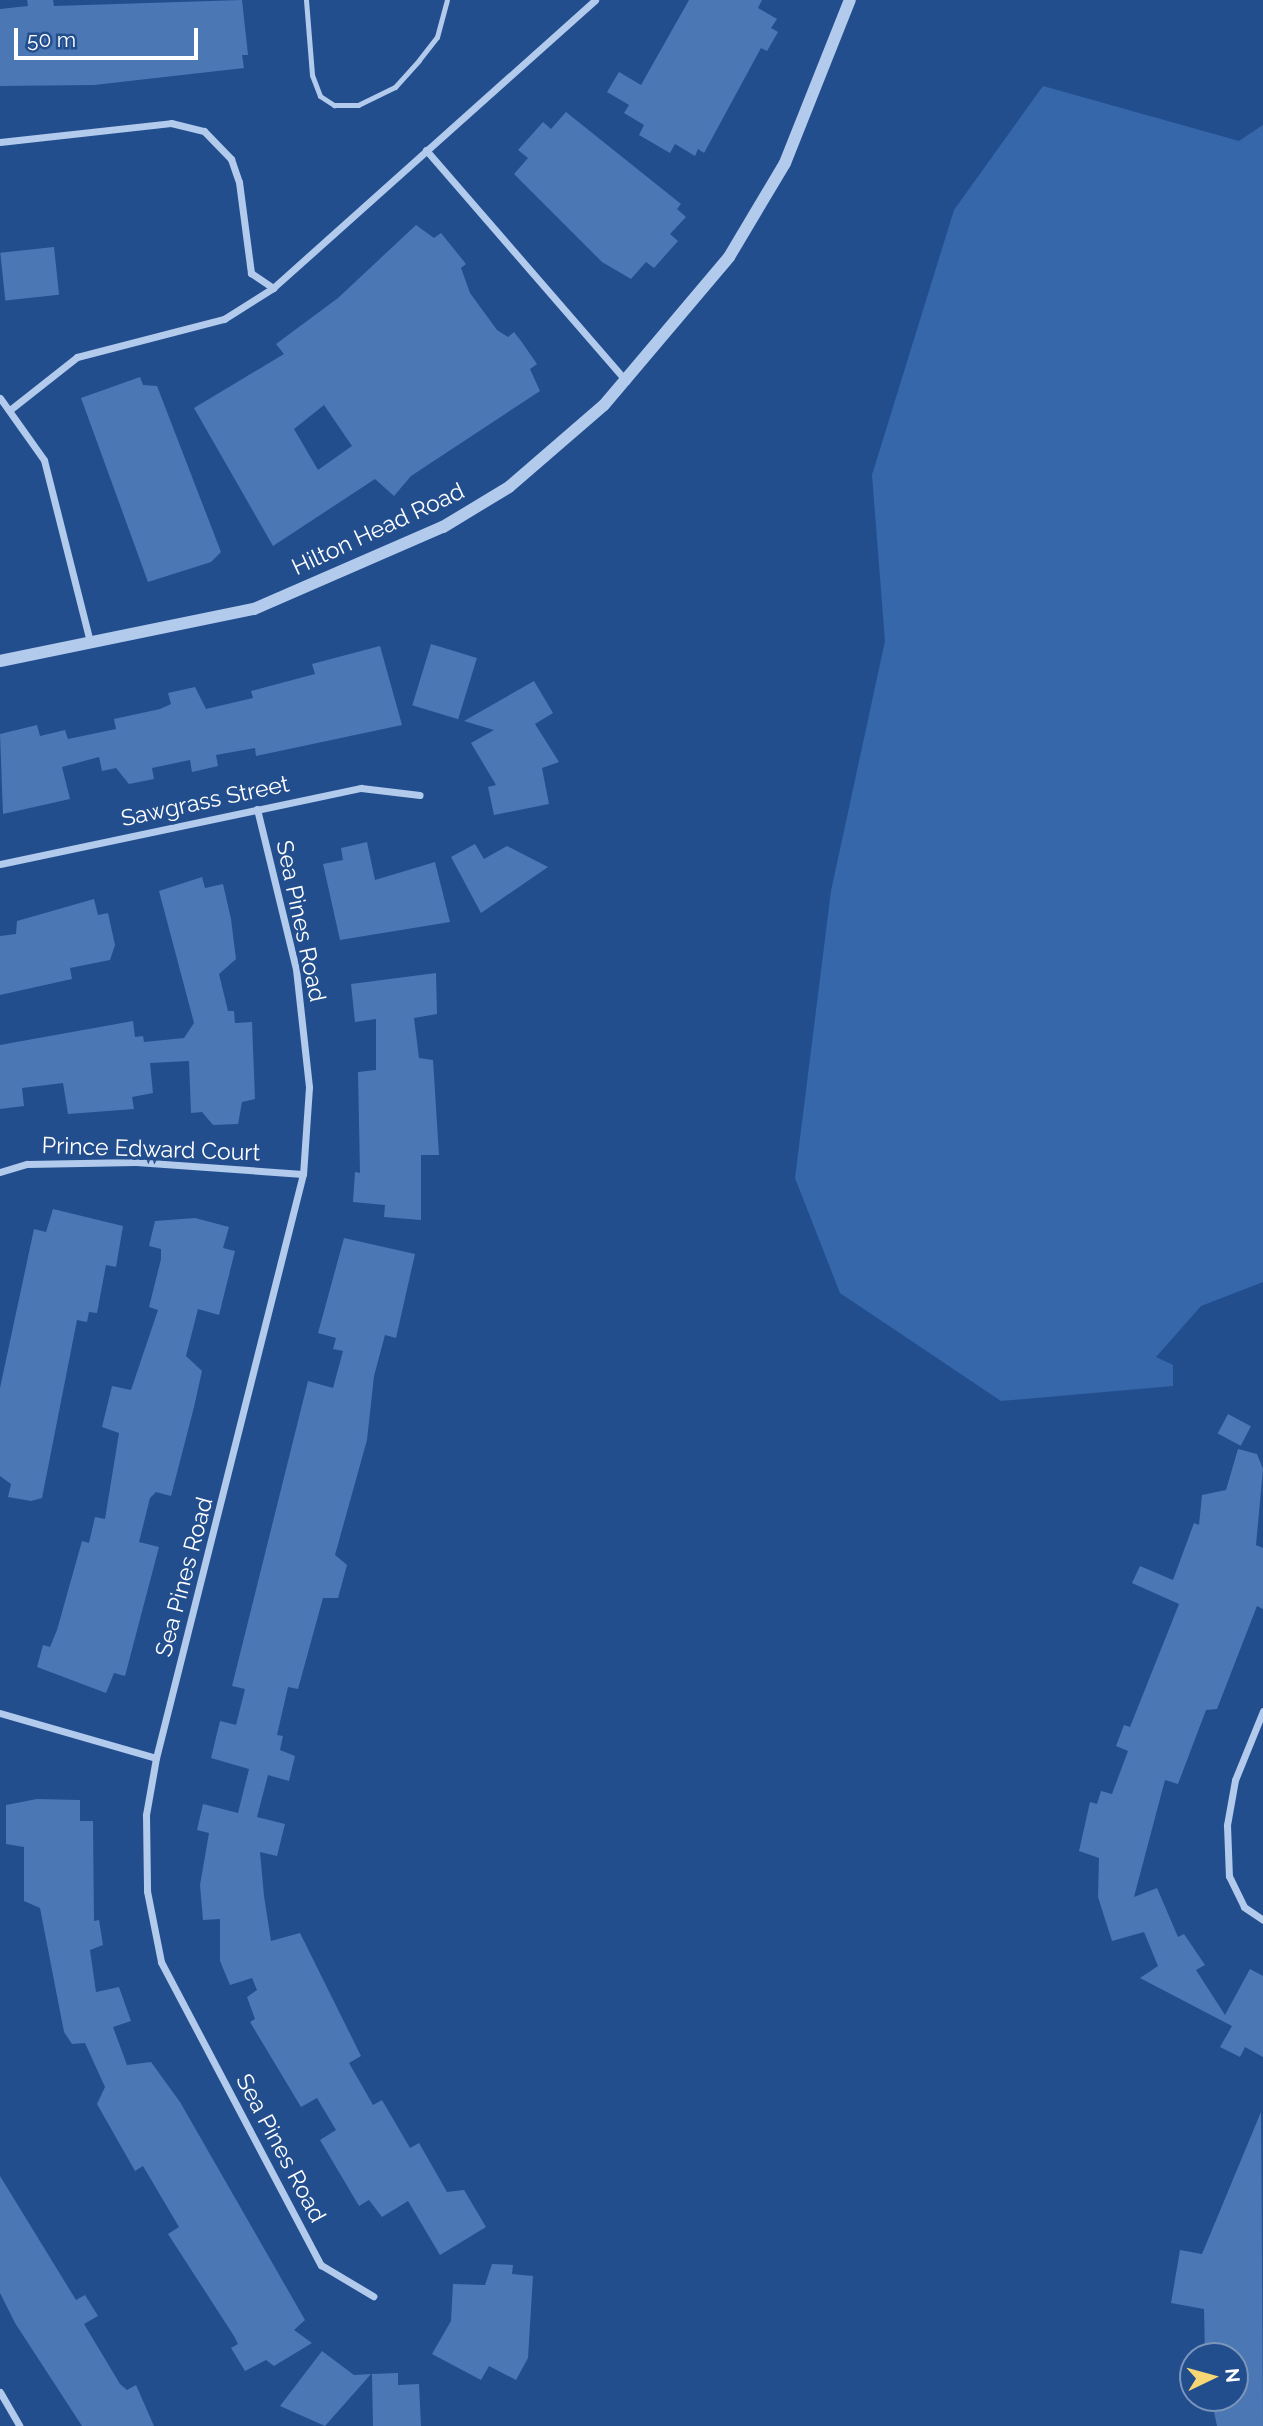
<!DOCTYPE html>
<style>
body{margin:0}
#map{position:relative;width:1263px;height:2426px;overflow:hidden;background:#234e8e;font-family:Raleway,sans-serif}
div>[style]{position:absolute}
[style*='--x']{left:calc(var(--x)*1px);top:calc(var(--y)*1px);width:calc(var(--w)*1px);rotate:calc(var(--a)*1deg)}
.green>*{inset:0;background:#3667ab}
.building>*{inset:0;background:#4b77b5;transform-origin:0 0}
.service>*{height:5px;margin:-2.5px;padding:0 2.5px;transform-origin:2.5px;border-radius:2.5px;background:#b2caec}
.minor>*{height:7px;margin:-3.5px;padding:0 3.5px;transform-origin:3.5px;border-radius:3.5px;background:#b2caec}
.tertiary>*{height:12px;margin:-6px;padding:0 6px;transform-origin:6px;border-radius:6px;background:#b2caec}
span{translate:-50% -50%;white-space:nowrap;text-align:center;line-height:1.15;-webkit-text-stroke:7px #234e8e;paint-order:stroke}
.street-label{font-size:23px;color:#fff}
.north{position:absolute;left:1179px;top:2342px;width:70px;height:70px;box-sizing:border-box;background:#234e8e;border:2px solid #7b95bb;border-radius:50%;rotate:85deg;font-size:19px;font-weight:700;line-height:28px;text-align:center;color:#fff}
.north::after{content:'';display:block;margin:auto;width:24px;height:32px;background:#f7d674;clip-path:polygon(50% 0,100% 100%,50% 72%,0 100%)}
.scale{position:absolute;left:14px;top:28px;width:184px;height:32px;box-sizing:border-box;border:4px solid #fff;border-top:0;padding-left:9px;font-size:21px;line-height:24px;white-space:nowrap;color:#fff;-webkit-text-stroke:5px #234e8e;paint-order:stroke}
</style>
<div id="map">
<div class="green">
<i style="clip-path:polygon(1043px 86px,1239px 141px,1263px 125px,1263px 1282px,1201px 1306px,1156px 1357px,1173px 1365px,1173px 1386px,1001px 1401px,840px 1293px,795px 1178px,831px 891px,885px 641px,872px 475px,954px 210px)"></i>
</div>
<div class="building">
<i style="clip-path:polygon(27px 0,53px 0,54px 6px,242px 0,248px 55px,242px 55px,244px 68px,94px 85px,0 86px,0 9px,28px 6px)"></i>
<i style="clip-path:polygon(689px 0,762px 0,758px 8px,777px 19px,771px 28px,778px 32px,767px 51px,761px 48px,704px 153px,698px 149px,695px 156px,675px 144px,670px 153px,639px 135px,644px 125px,624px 113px,629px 105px,607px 92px,619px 72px,641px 85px)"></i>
<i style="clip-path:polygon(566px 112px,681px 204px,677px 209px,686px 217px,670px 234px,678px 241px,654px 268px,646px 262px,631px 279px,602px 262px,514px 174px,528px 158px,518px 150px,543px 122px,551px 129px)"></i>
<i style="clip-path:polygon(evenodd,416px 225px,434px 238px,441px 233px,466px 264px,461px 268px,470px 293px,497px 330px,508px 337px,514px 332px,521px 341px,537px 364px,530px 369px,540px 391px,411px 476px,394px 496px,375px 479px,273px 546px,194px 408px,284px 354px,276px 344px,338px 298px,416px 225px,324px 405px,352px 446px,318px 470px,294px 429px,324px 405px)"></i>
<i style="left:54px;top:247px;width:48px;height:54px;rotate:84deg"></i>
<i style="clip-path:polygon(140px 377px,143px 385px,157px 386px,221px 552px,211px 562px,148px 582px,81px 398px)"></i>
<i style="left:431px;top:644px;width:48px;height:64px;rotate:17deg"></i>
<i style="clip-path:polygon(380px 646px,402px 725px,256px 756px,255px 748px,216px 755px,218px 766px,192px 772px,190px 760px,152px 768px,154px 779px,129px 784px,116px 768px,102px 771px,99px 757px,62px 767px,70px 799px,3px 814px,0 734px,37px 725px,40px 736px,65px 730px,68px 739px,116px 729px,114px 719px,160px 709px,171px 704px,168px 693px,195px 687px,206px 709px,253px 698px,251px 691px,315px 674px,312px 664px)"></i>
<i style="clip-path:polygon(534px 681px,553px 713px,535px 724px,559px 762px,542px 768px,549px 804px,494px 815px,488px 787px,496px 785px,471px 743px,494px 730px,464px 721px)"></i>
<i style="clip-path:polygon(367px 842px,375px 880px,435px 862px,450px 922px,340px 940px,323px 864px,343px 860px,341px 848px)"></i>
<i style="clip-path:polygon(475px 844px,484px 859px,507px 846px,548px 867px,481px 913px,451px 857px)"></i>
<i style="clip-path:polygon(202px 877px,205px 888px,223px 884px,231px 919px,236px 959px,219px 974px,228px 1011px,234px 1011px,235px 1023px,252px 1022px,255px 1099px,242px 1102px,238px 1124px,213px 1125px,202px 1112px,191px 1113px,189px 1061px,150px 1063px,153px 1093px,132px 1097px,134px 1109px,68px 1114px,63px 1083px,22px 1088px,24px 1106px,0 1109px,0 1045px,133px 1021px,135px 1037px,143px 1036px,144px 1042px,184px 1038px,194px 1023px,159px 891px)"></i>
<i style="clip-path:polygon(94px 899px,98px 915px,108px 913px,115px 945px,110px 960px,70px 968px,72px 979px,0 995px,0 936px,16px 934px,17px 921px)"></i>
<i style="clip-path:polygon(436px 973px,437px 1014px,414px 1018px,419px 1058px,433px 1060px,439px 1155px,421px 1155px,421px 1220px,384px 1217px,385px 1205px,353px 1202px,355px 1172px,360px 1173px,358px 1072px,376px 1070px,376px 1019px,355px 1022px,351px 984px)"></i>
<i style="clip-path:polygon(53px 1209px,123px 1226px,116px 1267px,106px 1265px,97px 1313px,89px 1312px,87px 1322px,77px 1320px,42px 1498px,31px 1501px,8px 1497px,11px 1484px,0 1476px,0 1388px,34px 1229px,46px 1232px)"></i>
<i style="clip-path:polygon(195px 1218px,229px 1227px,223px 1248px,235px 1251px,219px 1315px,198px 1309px,186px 1356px,202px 1371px,194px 1407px,171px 1496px,156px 1492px,150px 1498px,139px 1542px,159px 1547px,125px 1676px,114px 1673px,106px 1693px,37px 1667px,43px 1645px,50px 1647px,57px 1630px,82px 1541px,89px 1543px,95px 1517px,105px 1519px,119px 1433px,102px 1427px,112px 1386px,131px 1390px,158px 1310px,149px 1307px,161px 1259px,161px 1249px,149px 1246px,155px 1221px)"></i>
<i style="clip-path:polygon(344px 1238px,415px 1254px,396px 1338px,385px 1335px,374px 1376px,367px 1440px,335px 1555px,347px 1565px,338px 1598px,323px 1598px,298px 1689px,288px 1687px,277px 1735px,283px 1736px,280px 1750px,295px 1756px,289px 1781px,268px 1775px,257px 1817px,285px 1824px,277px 1856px,260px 1852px,264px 1896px,271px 1941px,300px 1933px,361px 2056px,349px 2063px,373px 2105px,382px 2100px,410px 2148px,419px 2143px,447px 2192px,464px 2190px,486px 2227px,440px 2255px,408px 2201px,382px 2217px,369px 2200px,359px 2206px,320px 2140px,336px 2130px,317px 2098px,301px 2107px,250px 2022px,255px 2019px,247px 1997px,257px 1990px,252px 1978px,230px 1985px,220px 1961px,220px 1919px,203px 1920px,200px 1885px,209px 1833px,197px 1830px,203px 1804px,238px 1813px,249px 1769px,211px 1758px,220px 1721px,236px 1725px,245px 1689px,232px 1686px,308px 1381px,333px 1388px,343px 1351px,333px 1349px,336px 1338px,318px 1333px)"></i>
<i style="left:1228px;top:1414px;width:26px;height:22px;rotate:28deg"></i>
<i style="clip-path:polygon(1238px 1449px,1257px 1454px,1263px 1469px,1256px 1545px,1263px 1548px,1263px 1609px,1257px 1606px,1217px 1709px,1206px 1710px,1178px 1784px,1165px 1780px,1134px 1897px,1157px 1888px,1178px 1937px,1184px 1934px,1205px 1965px,1196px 1970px,1225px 2015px,1250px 1969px,1263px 1976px,1263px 2057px,1245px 2047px,1240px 2057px,1220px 2047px,1232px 2026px,1140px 1978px,1158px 1966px,1144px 1932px,1112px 1941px,1098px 1897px,1099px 1858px,1079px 1851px,1090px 1802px,1097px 1804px,1101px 1791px,1112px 1794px,1128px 1751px,1116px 1746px,1124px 1725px,1130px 1727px,1179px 1604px,1132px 1583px,1140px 1566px,1173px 1580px,1194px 1523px,1199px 1525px,1202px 1495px,1226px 1490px)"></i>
<i style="clip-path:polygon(37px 1799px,80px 1800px,80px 1821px,93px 1821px,94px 1921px,99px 1920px,103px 1945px,90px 1950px,96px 1992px,119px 1987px,131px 2021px,113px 2027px,127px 2065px,151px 2062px,180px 2102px,305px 2320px,294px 2330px,312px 2343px,274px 2366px,266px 2360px,245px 2371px,231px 2348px,238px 2344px,234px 2336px,168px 2234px,179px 2227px,143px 2166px,135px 2171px,97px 2104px,105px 2087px,85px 2043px,72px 2044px,64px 2032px,40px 1908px,24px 1901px,24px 1847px,6px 1844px,6px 1805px)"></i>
<i style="clip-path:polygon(1261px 2112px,1263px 2426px,1217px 2426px,1213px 2407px,1235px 2403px,1235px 2356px,1205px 2356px,1204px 2309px,1171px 2303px,1180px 2250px,1202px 2254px)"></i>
<i style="clip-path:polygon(0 2176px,76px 2300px,85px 2295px,98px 2316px,84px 2324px,120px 2384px,127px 2390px,136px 2385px,154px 2426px,82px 2426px,15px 2323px,0 2293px)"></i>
<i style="clip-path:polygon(492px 2264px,513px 2265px,512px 2274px,533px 2276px,528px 2358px,516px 2380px,489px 2366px,481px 2380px,432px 2354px,451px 2321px,453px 2284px,485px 2285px)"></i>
<i style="clip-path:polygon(322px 2351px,354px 2375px,371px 2374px,325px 2426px,280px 2406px)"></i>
<i style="clip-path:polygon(398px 2373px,398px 2385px,419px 2384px,421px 2426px,373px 2426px,372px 2374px)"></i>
</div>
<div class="service">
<i style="--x:306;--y:0;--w:75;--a:85.4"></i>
<i style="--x:312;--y:75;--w:22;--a:69"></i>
<i style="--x:320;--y:96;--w:17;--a:33"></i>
<i style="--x:334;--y:105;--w:24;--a:0"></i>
<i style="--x:358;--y:105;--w:41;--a:-25.9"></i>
<i style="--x:395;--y:87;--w:36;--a:-48"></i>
<i style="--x:419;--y:60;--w:29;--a:-52"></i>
<i style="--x:437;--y:37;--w:38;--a:-75"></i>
</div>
<div class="minor">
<i style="--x:0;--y:142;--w:172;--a:-6.3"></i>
<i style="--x:171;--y:123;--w:34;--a:14"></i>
<i style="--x:204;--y:131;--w:39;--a:46"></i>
<i style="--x:231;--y:159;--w:24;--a:71"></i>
<i style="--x:239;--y:182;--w:92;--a:82.5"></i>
<i style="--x:251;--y:273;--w:27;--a:34"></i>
<i style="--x:426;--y:150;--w:306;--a:49.1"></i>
<i style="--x:0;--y:398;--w:76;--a:54.6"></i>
<i style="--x:44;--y:460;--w:188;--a:75.8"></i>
<i style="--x:11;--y:409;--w:84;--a:-38.2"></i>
<i style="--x:77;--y:357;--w:152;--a:-14.5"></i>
<i style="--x:224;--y:319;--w:58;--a:-32.3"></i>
<i style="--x:273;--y:288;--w:432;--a:-41.8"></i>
<i style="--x:257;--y:809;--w:165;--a:76.3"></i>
<i style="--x:296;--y:969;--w:119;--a:83.7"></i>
<i style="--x:309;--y:1087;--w:87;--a:93.9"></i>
<i style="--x:303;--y:1174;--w:602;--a:104.13"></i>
<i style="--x:156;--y:1758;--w:58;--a:100"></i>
<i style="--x:146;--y:1815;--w:76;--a:89.2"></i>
<i style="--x:147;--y:1891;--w:72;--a:78.8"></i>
<i style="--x:161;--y:1962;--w:343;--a:62.2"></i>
<i style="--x:321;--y:2265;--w:61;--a:30.8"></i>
<i style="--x:0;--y:864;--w:369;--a:-11.9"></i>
<i style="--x:361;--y:788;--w:59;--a:6.8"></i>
<i style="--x:0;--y:1172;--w:28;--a:-17"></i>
<i style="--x:27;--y:1164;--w:109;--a:-1.1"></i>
<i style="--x:136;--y:1162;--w:167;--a:4.1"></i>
<i style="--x:1263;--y:1711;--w:74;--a:112.1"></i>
<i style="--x:1235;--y:1780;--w:46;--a:100.1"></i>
<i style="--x:1227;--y:1825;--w:51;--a:87.8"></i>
<i style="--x:1229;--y:1876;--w:34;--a:64"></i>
<i style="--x:1244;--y:1907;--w:23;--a:34"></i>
<i style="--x:0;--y:1713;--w:162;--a:16.1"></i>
<i style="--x:0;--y:2392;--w:39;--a:60"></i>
</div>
<div class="tertiary">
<i style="--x:0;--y:661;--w:259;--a:-11.6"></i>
<i style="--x:254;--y:609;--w:206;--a:-23.5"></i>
<i style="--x:443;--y:527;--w:77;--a:-31.2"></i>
<i style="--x:509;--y:487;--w:125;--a:-40.8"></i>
<i style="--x:604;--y:405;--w:194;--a:-49.8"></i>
<i style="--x:729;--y:257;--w:109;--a:-59.2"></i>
<i style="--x:785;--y:163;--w:175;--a:-68.3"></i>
</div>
<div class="street-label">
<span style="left:378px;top:529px;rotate:-25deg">Hilton Head Road</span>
<span style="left:205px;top:801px;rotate:-12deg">Sawgrass Street</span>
<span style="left:301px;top:921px;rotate:78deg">Sea Pines Road</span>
<span style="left:151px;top:1149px;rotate:2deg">Prince Edward Court</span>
<span style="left:184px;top:1577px;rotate:-75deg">Sea Pines Road</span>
<span style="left:281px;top:2148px;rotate:62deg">Sea Pines Road</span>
</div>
<div class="north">N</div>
<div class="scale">50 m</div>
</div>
